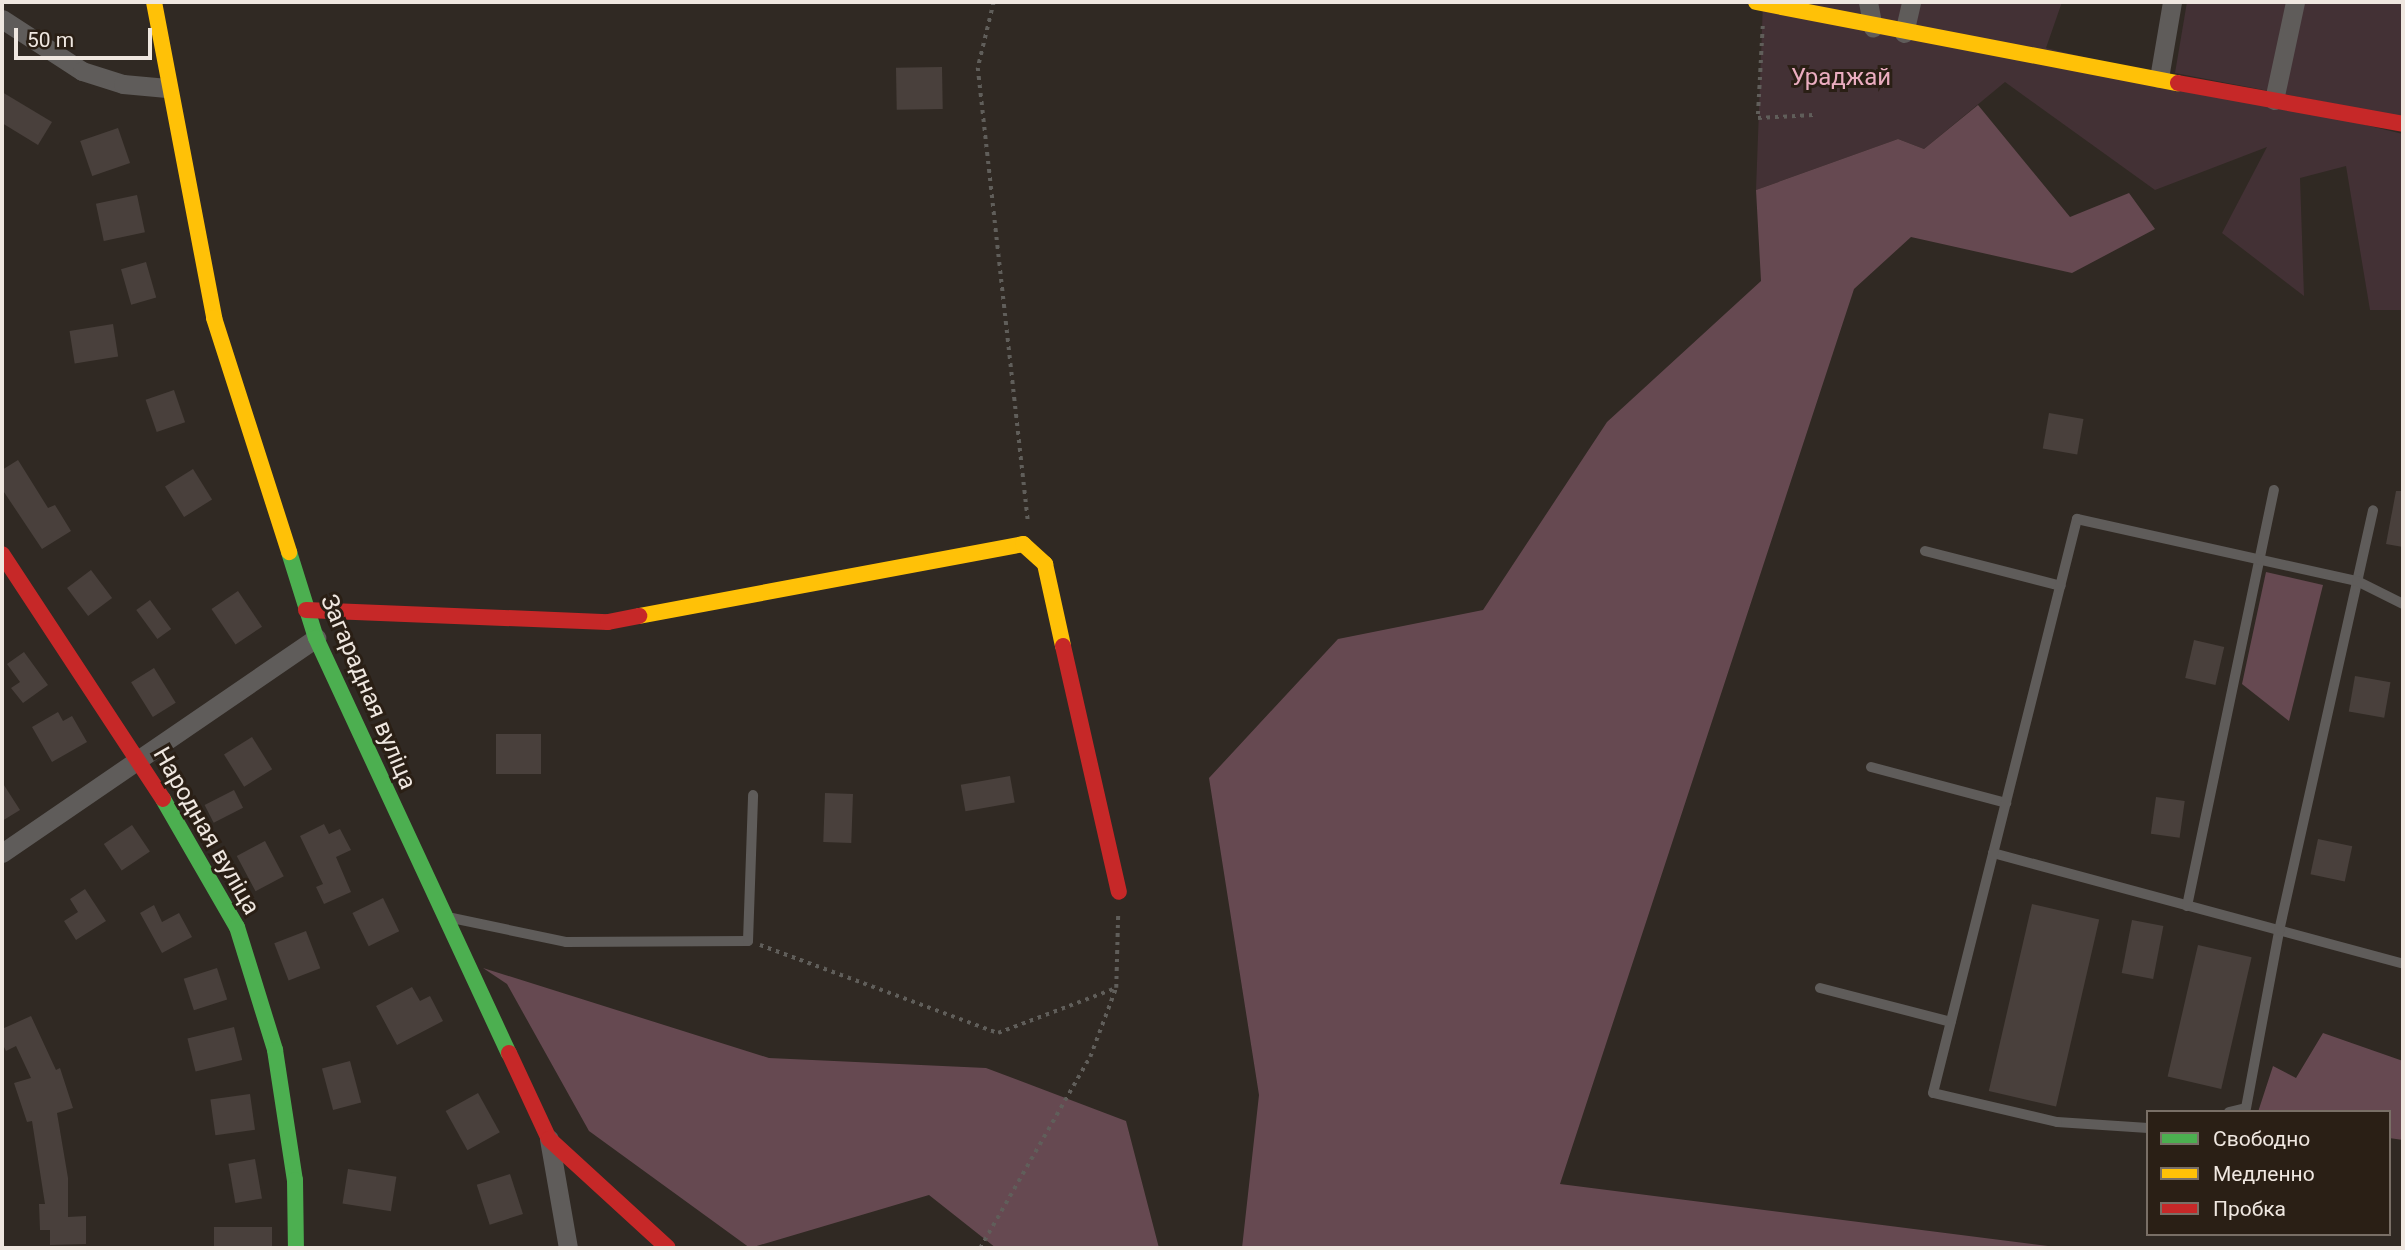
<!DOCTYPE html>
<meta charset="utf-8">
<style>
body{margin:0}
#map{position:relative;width:2405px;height:1250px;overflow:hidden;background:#302923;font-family:Roboto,sans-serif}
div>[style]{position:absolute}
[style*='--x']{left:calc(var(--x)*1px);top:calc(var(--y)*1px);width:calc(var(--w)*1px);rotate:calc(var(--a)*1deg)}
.green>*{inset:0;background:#433135}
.forest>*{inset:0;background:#664951}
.building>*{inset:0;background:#49403c;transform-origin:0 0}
.path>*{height:3.5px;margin-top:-1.75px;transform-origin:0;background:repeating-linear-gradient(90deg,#605e5a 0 3.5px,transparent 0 8.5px)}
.lane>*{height:10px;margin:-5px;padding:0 5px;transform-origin:5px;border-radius:5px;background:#5f5c5a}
.street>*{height:19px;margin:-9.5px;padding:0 9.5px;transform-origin:9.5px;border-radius:9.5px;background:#5f5c5a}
.fast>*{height:16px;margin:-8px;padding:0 8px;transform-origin:8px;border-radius:8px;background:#4caf50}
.slow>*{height:16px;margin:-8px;padding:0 8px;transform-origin:8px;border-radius:8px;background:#ffc107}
.jam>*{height:16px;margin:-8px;padding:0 8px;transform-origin:8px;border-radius:8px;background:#c62828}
span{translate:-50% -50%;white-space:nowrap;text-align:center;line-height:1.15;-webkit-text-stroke:6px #2a1f15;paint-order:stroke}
.park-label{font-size:24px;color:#ebadc0}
.street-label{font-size:24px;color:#efe7e0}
.frame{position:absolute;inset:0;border:4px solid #efe7e0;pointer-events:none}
.legend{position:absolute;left:2146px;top:1110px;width:245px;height:126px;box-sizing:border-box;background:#2a1f15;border:2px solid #796f66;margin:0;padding:9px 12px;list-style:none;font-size:21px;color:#efe7e0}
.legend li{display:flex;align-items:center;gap:14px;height:35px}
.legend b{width:35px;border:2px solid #796f66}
.scale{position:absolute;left:14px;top:28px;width:138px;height:32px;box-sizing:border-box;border:4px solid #efe7e0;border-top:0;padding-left:9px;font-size:21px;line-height:24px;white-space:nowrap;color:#efe7e0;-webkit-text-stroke:5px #2a1f15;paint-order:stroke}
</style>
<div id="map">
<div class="green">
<i style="clip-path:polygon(1763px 2px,2062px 2px,2046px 48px,2403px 134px,2403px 310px,2370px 310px,2346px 166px,2300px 178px,2304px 296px,2222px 233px,2267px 147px,2155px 190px,2005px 82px,1924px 149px,1898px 139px,1756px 190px)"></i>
<i style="clip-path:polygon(2187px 2px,2403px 2px,2403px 117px,2175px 73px)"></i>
</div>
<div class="forest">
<i style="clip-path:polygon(1978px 105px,2070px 217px,2129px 193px,2155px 229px,2072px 273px,1911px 237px,1854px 289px,1560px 1184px,2064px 1248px,1242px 1248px,1259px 1095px,1209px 778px,1338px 639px,1483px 610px,1607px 422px,1761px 281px,1756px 190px,1898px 139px,1924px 149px)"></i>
<i style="clip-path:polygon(2266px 572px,2323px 585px,2289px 721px,2242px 684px)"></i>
<i style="clip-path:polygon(483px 968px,769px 1058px,986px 1068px,1126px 1121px,1159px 1248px,996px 1248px,929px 1195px,750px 1248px,589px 1131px,507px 984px)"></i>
<i style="clip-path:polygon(2323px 1033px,2403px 1061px,2403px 1140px,2389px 1138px,2389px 1112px,2258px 1112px,2273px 1066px,2296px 1078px)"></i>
</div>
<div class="building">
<i style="left:942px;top:67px;width:42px;height:46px;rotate:89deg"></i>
<i style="clip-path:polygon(2px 92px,52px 122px,38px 145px,2px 123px)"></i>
<i style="left:118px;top:128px;width:37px;height:40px;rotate:71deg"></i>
<i style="left:137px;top:195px;width:38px;height:42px;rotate:78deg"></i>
<i style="left:146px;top:262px;width:37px;height:26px;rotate:74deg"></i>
<i style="left:113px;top:324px;width:33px;height:44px;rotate:81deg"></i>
<i style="left:174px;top:390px;width:34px;height:30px;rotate:71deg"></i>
<i style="left:2049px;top:413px;width:35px;height:36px;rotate:10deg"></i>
<i style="clip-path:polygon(18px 460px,48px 508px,55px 505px,71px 531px,42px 549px,2px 489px,2px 470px)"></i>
<i style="left:193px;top:469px;width:36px;height:33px;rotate:58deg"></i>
<i style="clip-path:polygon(2396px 491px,2403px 491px,2403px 547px,2386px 544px)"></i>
<i style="left:91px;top:570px;width:35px;height:30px;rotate:53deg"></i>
<i style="left:238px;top:591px;width:43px;height:32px;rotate:56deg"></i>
<i style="left:150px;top:600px;width:36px;height:17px;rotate:54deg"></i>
<i style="left:2194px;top:640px;width:31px;height:39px;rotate:13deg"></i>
<i style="clip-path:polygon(24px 652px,48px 685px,23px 703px,11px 688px,20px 682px,7px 664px)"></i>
<i style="left:154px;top:668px;width:41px;height:27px;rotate:58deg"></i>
<i style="left:2355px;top:676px;width:36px;height:36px;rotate:10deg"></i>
<i style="clip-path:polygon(58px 712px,63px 721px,72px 716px,87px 742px,52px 762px,32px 727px)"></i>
<i style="left:496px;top:734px;width:45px;height:40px"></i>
<i style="left:252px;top:737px;width:38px;height:33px;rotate:58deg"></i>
<i style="left:1010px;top:776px;width:27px;height:50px;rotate:80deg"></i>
<i style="clip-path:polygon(2px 782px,20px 810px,2px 821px)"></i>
<i style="left:234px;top:790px;width:20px;height:33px;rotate:63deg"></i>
<i style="left:825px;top:793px;width:28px;height:49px;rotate:2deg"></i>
<i style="left:2156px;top:797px;width:29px;height:37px;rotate:8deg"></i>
<i style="clip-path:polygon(324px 824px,329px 834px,340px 829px,351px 850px,336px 857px,351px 892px,324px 904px,316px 887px,323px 884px,300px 836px)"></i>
<i style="left:132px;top:825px;width:32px;height:34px;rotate:56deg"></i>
<i style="left:2318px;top:839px;width:35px;height:36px;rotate:12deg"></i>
<i style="left:265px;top:841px;width:40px;height:32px;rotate:62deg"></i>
<i style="clip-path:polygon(85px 889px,106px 921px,76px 940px,64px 921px,78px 912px,70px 899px)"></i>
<i style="left:383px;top:898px;width:37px;height:34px;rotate:64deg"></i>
<i style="left:2032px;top:904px;width:69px;height:192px;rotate:13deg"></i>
<i style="clip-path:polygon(154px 905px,162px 922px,179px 913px,192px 937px,162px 953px,140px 913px)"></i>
<i style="left:2132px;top:920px;width:32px;height:54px;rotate:11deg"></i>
<i style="left:306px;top:931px;width:40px;height:34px;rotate:69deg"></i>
<i style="left:2198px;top:945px;width:55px;height:135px;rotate:13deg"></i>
<i style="left:217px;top:968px;width:33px;height:35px;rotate:72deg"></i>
<i style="clip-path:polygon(412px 987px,420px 1001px,430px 996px,443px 1021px,397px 1045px,376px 1006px)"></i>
<i style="clip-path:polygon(31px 1016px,56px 1070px,60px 1068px,73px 1108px,57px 1113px,68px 1178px,68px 1217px,86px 1216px,86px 1244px,50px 1245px,50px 1230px,40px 1230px,39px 1204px,45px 1204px,32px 1121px,27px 1122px,14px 1083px,31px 1078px,16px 1046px,6px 1051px,2px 1043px,2px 1029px)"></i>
<i style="left:234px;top:1027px;width:34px;height:48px;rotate:76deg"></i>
<i style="left:350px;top:1061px;width:43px;height:29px;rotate:75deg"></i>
<i style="left:478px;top:1093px;width:45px;height:37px;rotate:61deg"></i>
<i style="left:250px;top:1094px;width:36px;height:40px;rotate:82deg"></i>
<i style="left:255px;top:1159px;width:40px;height:27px;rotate:80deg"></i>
<i style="left:348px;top:1169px;width:49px;height:35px;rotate:9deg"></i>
<i style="left:510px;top:1174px;width:42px;height:35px;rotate:72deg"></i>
<i style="left:214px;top:1227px;width:58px;height:21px"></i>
</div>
<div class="path">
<i style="--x:994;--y:2;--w:68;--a:103.6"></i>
<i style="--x:978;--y:68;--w:458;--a:83.7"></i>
<i style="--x:1763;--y:26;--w:92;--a:93.1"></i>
<i style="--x:1758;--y:118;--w:55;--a:-3.1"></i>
<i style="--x:760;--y:945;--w:254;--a:20.3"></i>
<i style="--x:998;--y:1033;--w:126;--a:-20.9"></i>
<i style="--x:980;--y:1248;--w:220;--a:-60.1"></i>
<i style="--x:1090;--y:1057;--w:74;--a:-69.4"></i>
<i style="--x:1116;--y:988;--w:76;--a:-88.5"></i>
</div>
<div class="lane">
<i style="--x:1925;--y:551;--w:140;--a:14.4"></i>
<i style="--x:1871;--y:767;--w:140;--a:14.9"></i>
<i style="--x:1993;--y:853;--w:425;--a:15.1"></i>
<i style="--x:2187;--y:906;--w:425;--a:-78.2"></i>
<i style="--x:452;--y:918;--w:116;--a:11.9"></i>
<i style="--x:566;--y:942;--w:182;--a:-0.3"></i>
<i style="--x:748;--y:941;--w:146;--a:-88"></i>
<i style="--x:1820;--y:988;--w:135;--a:14.5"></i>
<i style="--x:2229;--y:1112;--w:17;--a:-13"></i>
<i style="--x:2246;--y:1108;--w:180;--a:-79.4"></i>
<i style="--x:2279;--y:931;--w:431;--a:-77.4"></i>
<i style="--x:2148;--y:1128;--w:91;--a:-176.2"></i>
<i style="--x:2057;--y:1122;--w:127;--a:-166.8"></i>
<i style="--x:1933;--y:1093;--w:592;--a:-75.92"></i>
<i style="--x:2077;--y:519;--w:287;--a:12.5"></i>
<i style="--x:2357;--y:581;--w:51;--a:26.6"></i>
</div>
<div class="street">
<i style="--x:1868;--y:2;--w:26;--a:79"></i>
<i style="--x:2;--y:19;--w:95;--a:33"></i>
<i style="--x:82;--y:71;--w:43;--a:17.6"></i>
<i style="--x:123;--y:84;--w:44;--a:5.2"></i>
<i style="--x:1904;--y:33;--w:32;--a:-77"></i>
<i style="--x:2159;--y:78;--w:77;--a:-80.3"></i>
<i style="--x:2274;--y:100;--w:100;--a:-77.9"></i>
<i style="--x:2;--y:853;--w:381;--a:-34.4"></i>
<i style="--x:549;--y:1139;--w:111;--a:80.1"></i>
</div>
<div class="fast">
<i style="--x:289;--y:552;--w:90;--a:72.6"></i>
<i style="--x:316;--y:638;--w:458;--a:65.1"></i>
<i style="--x:163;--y:799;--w:148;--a:60"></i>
<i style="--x:237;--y:927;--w:129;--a:72.8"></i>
<i style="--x:275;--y:1050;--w:132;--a:81.3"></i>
<i style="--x:295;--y:1180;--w:68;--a:89.2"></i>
</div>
<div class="slow">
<i style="--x:154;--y:2;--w:322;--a:79.2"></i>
<i style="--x:214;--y:318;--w:246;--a:72.2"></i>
<i style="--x:1756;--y:2;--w:430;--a:10.9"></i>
<i style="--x:639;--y:616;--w:391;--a:-10.6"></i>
<i style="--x:1023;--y:544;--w:30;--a:42"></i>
<i style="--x:1045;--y:564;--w:84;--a:77.6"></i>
</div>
<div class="jam">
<i style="--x:2178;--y:83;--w:229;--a:10.3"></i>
<i style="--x:2;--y:554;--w:293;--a:56.7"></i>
<i style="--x:306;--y:610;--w:302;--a:2.3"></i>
<i style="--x:608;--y:622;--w:32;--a:-11"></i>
<i style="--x:1063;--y:646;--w:252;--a:77.2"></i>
<i style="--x:509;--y:1053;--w:95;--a:65.1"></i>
<i style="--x:549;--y:1139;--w:161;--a:42.5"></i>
</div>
<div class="park-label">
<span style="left:1841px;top:78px">Ураджай</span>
</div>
<div class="street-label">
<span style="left:368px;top:692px;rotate:67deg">Загарадная вуліца</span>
<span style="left:206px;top:831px;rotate:60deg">Народная вуліца</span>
</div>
<div class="frame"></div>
<ul class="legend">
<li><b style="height:9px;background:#4caf50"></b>Свободно</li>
<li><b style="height:9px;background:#ffc107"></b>Медленно</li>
<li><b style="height:9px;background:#c62828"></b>Пробка</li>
</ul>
<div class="scale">50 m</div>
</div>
